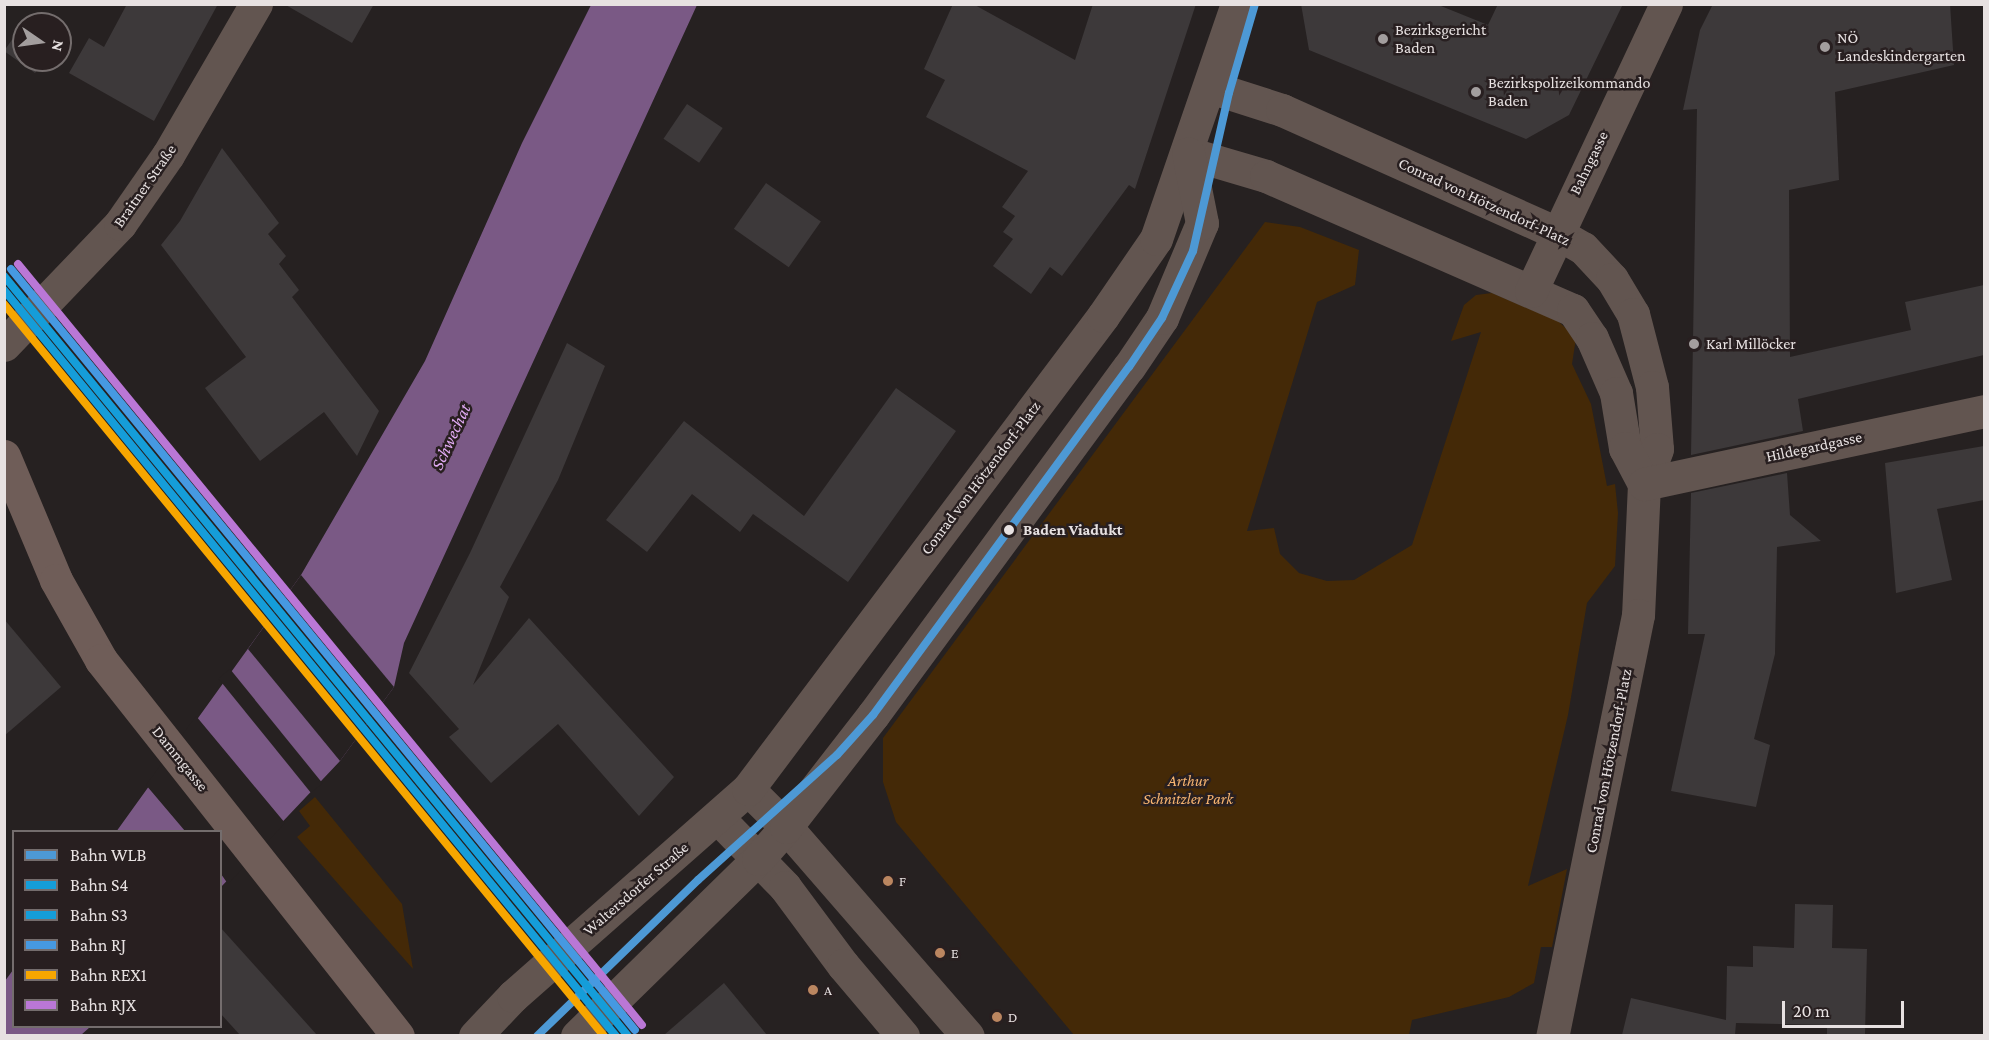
<!DOCTYPE html>
<meta charset="utf-8">
<style>
body{margin:0}
#map{position:relative;width:1989px;height:1040px;overflow:hidden;background:#262121;font-family:"Crimson Pro",serif}
div>[style]{position:absolute}
[style*='--x']{left:calc(var(--x)*1px);top:calc(var(--y)*1px);width:calc(var(--w)*1px);rotate:calc(var(--a)*1deg)}
.green>*{inset:0;background:#442907}
.water>*{inset:0;background:#7a5985}
.pier>*{inset:0;background:#262121;transform-origin:0 0}
.building>*{inset:0;background:#3d393a;transform-origin:0 0}
.minor>*{height:33px;margin:-16.5px;padding:0 16.5px;transform-origin:16.5px;border-radius:16.5px;background:#625550}
.major>*{height:33px;margin:-16.5px;padding:0 16.5px;transform-origin:16.5px;border-radius:16.5px;background:#6f5d58}
.rail-1>*{height:8px;margin:-4px;padding:0 4px;transform-origin:4px;border-radius:4px;background:#4d99d5}
.rail-2>*{height:8px;margin:-4px;padding:0 4px;transform-origin:4px;border-radius:4px;background:#159dd9}
.rail-3>*{height:8px;margin:-4px;padding:0 4px;transform-origin:4px;border-radius:4px;background:#159dd9}
.rail-4>*{height:8px;margin:-4px;padding:0 4px;transform-origin:4px;border-radius:4px;background:#4699e1}
.rail-5>*{height:8px;margin:-4px;padding:0 4px;transform-origin:4px;border-radius:4px;background:#f7a600}
.rail-6>*{height:8px;margin:-4px;padding:0 4px;transform-origin:4px;border-radius:4px;background:#ba77d6}
.dots>*{width:16px;height:16px;translate:-50% -50%;box-sizing:border-box;border:3px solid #281f20;border-radius:50%}
span{translate:-50% -50%;white-space:nowrap;text-align:center;line-height:1.15;-webkit-text-stroke:5px #281f20;paint-order:stroke}
.bus-label{font-size:14px;color:#e7e1e1}
.left{translate:0 -50%;text-align:left}
.poi-label{font-size:16px;color:#e7e1e1}
.street-label{font-size:16px;color:#e7e1e1}
.stop-label{font-size:16px;color:#e7e1e1;font-weight:700}
.park-label{font-size:16px;color:#f7b470;font-style:italic}
.water-label{font-size:18px;color:#e1abf4;font-style:italic}
.frame{position:absolute;inset:0;border:6px solid #e7e1e1;pointer-events:none}
.legend{position:absolute;left:12px;top:830px;width:210px;height:198px;box-sizing:border-box;background:#281f20;border:2px solid #746d6d;margin:0;padding:8px 10px;list-style:none;font-size:18px;color:#e7e1e1}
.legend li{display:flex;align-items:center;gap:12px;height:30px}
.legend b{width:30px;border:2px solid #746d6d}
.north{position:absolute;left:12px;top:12px;width:60px;height:60px;box-sizing:border-box;background:#281f20;border:2px solid #746d6d;border-radius:50%;rotate:103deg;font-size:16px;font-weight:700;line-height:24px;text-align:center;color:#e7e1e1}
.north::after{content:'';display:block;margin:auto;width:21px;height:27px;background:#a39e9e;clip-path:polygon(50% 0,100% 100%,50% 72%,0 100%)}
.scale{position:absolute;left:1782px;top:1001px;width:122px;height:27px;box-sizing:border-box;border:3px solid #e7e1e1;border-top:0;padding-left:8px;font-size:18px;line-height:21px;white-space:nowrap;color:#e7e1e1;-webkit-text-stroke:4px #281f20;paint-order:stroke}
</style>
<div id="map">
<div class="green">
<i style="clip-path:polygon(1265px 222px,1300px 227px,1359px 250px,1355px 285px,1317px 302px,1247px 531px,1274px 528px,1280px 554px,1299px 573px,1327px 581px,1354px 580px,1412px 545px,1481px 332px,1451px 341px,1464px 305px,1476px 295px,1492px 293px,1558px 321px,1576px 338px,1572px 364px,1591px 404px,1607px 486px,1615px 484px,1618px 513px,1615px 566px,1587px 603px,1568px 715px,1528px 886px,1567px 869px,1552px 947px,1541px 947px,1534px 983px,1509px 997px,1412px 1020px,1409px 1035px,1074px 1035px,896px 822px,883px 782px,883px 738px)"></i>
<i style="clip-path:polygon(315px 797px,402px 904px,413px 969px,297px 837px,310px 826px,299px 811px)"></i>
</div>
<div class="water">
<i style="clip-path:polygon(591px 5px,697px 5px,404px 643px,394px 687px,340px 761px,221px 887px,220px 832px,116px 832px,301px 575px,425px 361px,522px 143px)"></i>
<i style="clip-path:polygon(13px 970px,14px 1026px,90px 1027px,81px 1035px,5px 1035px,5px 981px)"></i>
</div>
<div class="pier">
<i style="clip-path:polygon(301px 575px,394px 687px,340px 761px,248px 649px)"></i>
<i style="left:230px;top:669px;width:147px;height:15px;rotate:51deg"></i>
<i style="clip-path:polygon(196px 716px,285px 823px,228px 884px,221px 874px,220px 832px,185px 831px,146px 785px)"></i>
</div>
<div class="building">
<i style="clip-path:polygon(127px 4px,218px 4px,154px 121px,69px 73px,89px 38px,104px 47px)"></i>
<i style="clip-path:polygon(284px 4px,374px 4px,352px 43px)"></i>
<i style="clip-path:polygon(953px 4px,973px 4px,1075px 60px,1093px 4px,1196px 4px,1135px 189px,1129px 185px,1062px 276px,1050px 267px,1031px 294px,993px 266px,1013px 239px,1003px 232px,1015px 216px,1002px 207px,1028px 171px,926px 117px,945px 80px,924px 69px)"></i>
<i style="clip-path:polygon(1301px 4px,1436px 4px,1488px 25px,1498px 4px,1623px 4px,1569px 115px,1526px 139px,1309px 50px)"></i>
<i style="clip-path:polygon(1713px 4px,1950px 4px,1954px 65px,1835px 92px,1839px 180px,1789px 190px,1790px 357px,1911px 330px,1905px 302px,1984px 285px,1984px 355px,1798px 399px,1803px 431px,1691px 455px,1697px 109px,1683px 110px,1700px 30px)"></i>
<i style="clip-path:polygon(26px 20px,31px 24px,24px 24px,24px 60px,45px 60px,35px 73px,4px 51px)"></i>
<i style="left:687px;top:104px;width:43px;height:42px;rotate:34deg"></i>
<i style="clip-path:polygon(222px 148px,279px 223px,268px 234px,286px 256px,279px 264px,299px 290px,292px 297px,379px 411px,357px 456px,324px 412px,260px 461px,205px 388px,246px 357px,161px 245px,180px 221px)"></i>
<i style="left:766px;top:183px;width:67px;height:56px;rotate:35deg"></i>
<i style="clip-path:polygon(567px 343px,605px 366px,558px 480px,500px 587px,509px 597px,473px 685px,529px 618px,674px 777px,639px 816px,558px 724px,491px 783px,449px 737px,459px 729px,409px 673px,470px 553px)"></i>
<i style="clip-path:polygon(896px 388px,956px 431px,848px 582px,753px 514px,740px 532px,692px 494px,647px 552px,606px 520px,684px 421px,804px 516px)"></i>
<i style="clip-path:polygon(1984px 446px,1984px 500px,1937px 509px,1952px 580px,1896px 593px,1885px 463px)"></i>
<i style="clip-path:polygon(1787px 473px,1790px 515px,1821px 541px,1777px 547px,1775px 654px,1754px 739px,1770px 745px,1756px 807px,1671px 791px,1705px 634px,1688px 634px,1691px 493px)"></i>
<i style="clip-path:polygon(4px 619px,61px 687px,4px 736px)"></i>
<i style="clip-path:polygon(1795px 904px,1833px 905px,1832px 948px,1867px 949px,1865px 1035px,1827px 1035px,1827px 1025px,1736px 1023px,1735px 1035px,1622px 1035px,1631px 998px,1726px 1020px,1727px 966px,1753px 967px,1753px 946px,1794px 948px)"></i>
<i style="clip-path:polygon(220px 927px,317px 1035px,240px 1035px,220px 1013px)"></i>
<i style="clip-path:polygon(724px 983px,767px 1035px,664px 1035px)"></i>
</div>
<div class="minor">
<i style="--x:1210;--y:87;--w:76;--a:17.7"></i>
<i style="--x:1282;--y:110;--w:299;--a:24.1"></i>
<i style="--x:1555;--y:232;--w:32;--a:30"></i>
<i style="--x:1583;--y:248;--w:42;--a:46.9"></i>
<i style="--x:1612;--y:279;--w:41;--a:59"></i>
<i style="--x:1633;--y:314;--w:75;--a:75.4"></i>
<i style="--x:1652;--y:387;--w:62;--a:85.4"></i>
<i style="--x:1657;--y:449;--w:37;--a:110"></i>
<i style="--x:1644;--y:484;--w:131;--a:92.6"></i>
<i style="--x:1638;--y:615;--w:430;--a:101.5"></i>
<i style="--x:1188;--y:153;--w:81;--a:16.4"></i>
<i style="--x:1266;--y:176;--w:335;--a:23.6"></i>
<i style="--x:1573;--y:310;--w:34;--a:56"></i>
<i style="--x:1592;--y:338;--w:60;--a:66.4"></i>
<i style="--x:1616;--y:393;--w:56;--a:80.7"></i>
<i style="--x:1625;--y:448;--w:41;--a:62.2"></i>
<i style="--x:1531;--y:291;--w:317;--a:-64.8"></i>
<i style="--x:4;--y:345;--w:168;--a:-46.2"></i>
<i style="--x:120;--y:224;--w:84;--a:-55.2"></i>
<i style="--x:168;--y:155;--w:175;--a:-59.8"></i>
<i style="--x:1644;--y:484;--w:348;--a:-12.1"></i>
<i style="--x:748;--y:789;--w:54;--a:45"></i>
<i style="--x:786;--y:827;--w:277;--a:49"></i>
<i style="--x:718;--y:818;--w:96;--a:45.8"></i>
<i style="--x:785;--y:887;--w:97;--a:53.4"></i>
<i style="--x:843;--y:965;--w:93;--a:49.8"></i>
<i style="--x:475;--y:1036;--w:55;--a:-46.5"></i>
<i style="--x:513;--y:996;--w:313;--a:-41.4"></i>
<i style="--x:748;--y:789;--w:591;--a:-53.11"></i>
<i style="--x:1103;--y:316;--w:93;--a:-55.5"></i>
<i style="--x:1156;--y:239;--w:249;--a:-71"></i>
<i style="--x:577;--y:1036;--w:253;--a:-44.4"></i>
<i style="--x:758;--y:859;--w:43;--a:-48.8"></i>
<i style="--x:786;--y:827;--w:142;--a:-52.2"></i>
<i style="--x:873;--y:715;--w:432;--a:-53.7"></i>
<i style="--x:1129;--y:367;--w:59;--a:-56"></i>
<i style="--x:1162;--y:318;--w:103;--a:-67.2"></i>
<i style="--x:1202;--y:223;--w:71;--a:-101.3"></i>
</div>
<div class="major">
<i style="--x:4;--y:456;--w:134;--a:67.2"></i>
<i style="--x:56;--y:580;--w:92;--a:60.6"></i>
<i style="--x:101;--y:660;--w:479;--a:51.7"></i>
</div>
<div class="rail-1">
<i style="--x:537;--y:1036;--w:224;--a:-44.1"></i>
<i style="--x:698;--y:880;--w:187;--a:-42"></i>
<i style="--x:837;--y:755;--w:54;--a:-48"></i>
<i style="--x:873;--y:715;--w:432;--a:-53.7"></i>
<i style="--x:1129;--y:367;--w:59;--a:-56"></i>
<i style="--x:1162;--y:318;--w:74;--a:-65.2"></i>
<i style="--x:1193;--y:251;--w:162;--a:-77.2"></i>
<i style="--x:1229;--y:93;--w:93;--a:-73.7"></i>
</div>
<div class="rail-2">
<i style="--x:4;--y:276;--w:983;--a:50.61"></i>
</div>
<div class="rail-3">
<i style="--x:4;--y:290;--w:965;--a:50.64"></i>
</div>
<div class="rail-4">
<i style="--x:11;--y:269;--w:984;--a:50.65"></i>
</div>
<div class="rail-5">
<i style="--x:4;--y:304;--w:946;--a:50.66"></i>
</div>
<div class="rail-6">
<i style="--x:18;--y:264;--w:984;--a:50.65"></i>
</div>
<div class="dots">
<i style="left:1383px;top:39px;background:#a39e9e"></i>
<i style="left:1825px;top:47px;background:#a39e9e"></i>
<i style="left:1476px;top:92px;background:#a39e9e"></i>
<i style="left:1694px;top:344px;background:#a39e9e"></i>
<i style="left:1009px;top:530px;background:#e7e1e1"></i>
<i style="left:888px;top:881px;background:#bb8660"></i>
<i style="left:940px;top:953px;background:#bb8660"></i>
<i style="left:813px;top:990px;background:#bb8660"></i>
<i style="left:997px;top:1017px;background:#bb8660"></i>
</div>
<div class="bus-label">
<span class="left" style="left:899px;top:881px">F</span>
<span class="left" style="left:951px;top:953px">E</span>
<span class="left" style="left:824px;top:990px">A</span>
<span class="left" style="left:1008px;top:1017px">D</span>
</div>
<div class="poi-label">
<span class="left" style="left:1395px;top:39px">Bezirksgericht<br>Baden</span>
<span class="left" style="left:1837px;top:47px">NÖ<br>Landeskindergarten</span>
<span class="left" style="left:1488px;top:92px">Bezirkspolizeikommando<br>Baden</span>
<span class="left" style="left:1706px;top:344px">Karl Millöcker</span>
</div>
<div class="street-label">
<span style="left:1589px;top:163px;rotate:-64deg">Bahngasse</span>
<span style="left:145px;top:186px;rotate:-55deg">Braitner Straße</span>
<span style="left:1484px;top:202px;rotate:25deg">Conrad von Hötzendorf-Platz</span>
<span style="left:1814px;top:447px;rotate:-12deg">Hildegardgasse</span>
<span style="left:981px;top:478px;rotate:-53deg">Conrad von Hötzendorf-Platz</span>
<span style="left:180px;top:759px;rotate:51deg">Dammgasse</span>
<span style="left:1609px;top:761px;rotate:-79deg">Conrad von Hötzendorf-Platz</span>
<span style="left:636px;top:889px;rotate:-41deg">Waltersdorfer Straße</span>
</div>
<div class="stop-label">
<span class="left" style="left:1023px;top:530px">Baden Viadukt</span>
</div>
<div class="park-label">
<span style="left:1188px;top:790px">Arthur<br>Schnitzler Park</span>
</div>
<div class="water-label">
<span style="left:451px;top:437px;rotate:-65deg">Schwechat</span>
</div>
<div class="frame"></div>
<ul class="legend">
<li><b style="height:8px;background:#4d99d5"></b>Bahn WLB</li>
<li><b style="height:8px;background:#159dd9"></b>Bahn S4</li>
<li><b style="height:8px;background:#159dd9"></b>Bahn S3</li>
<li><b style="height:8px;background:#4699e1"></b>Bahn RJ</li>
<li><b style="height:8px;background:#f7a600"></b>Bahn REX1</li>
<li><b style="height:8px;background:#ba77d6"></b>Bahn RJX</li>
</ul>
<div class="north">N</div>
<div class="scale">20 m</div>
</div>
